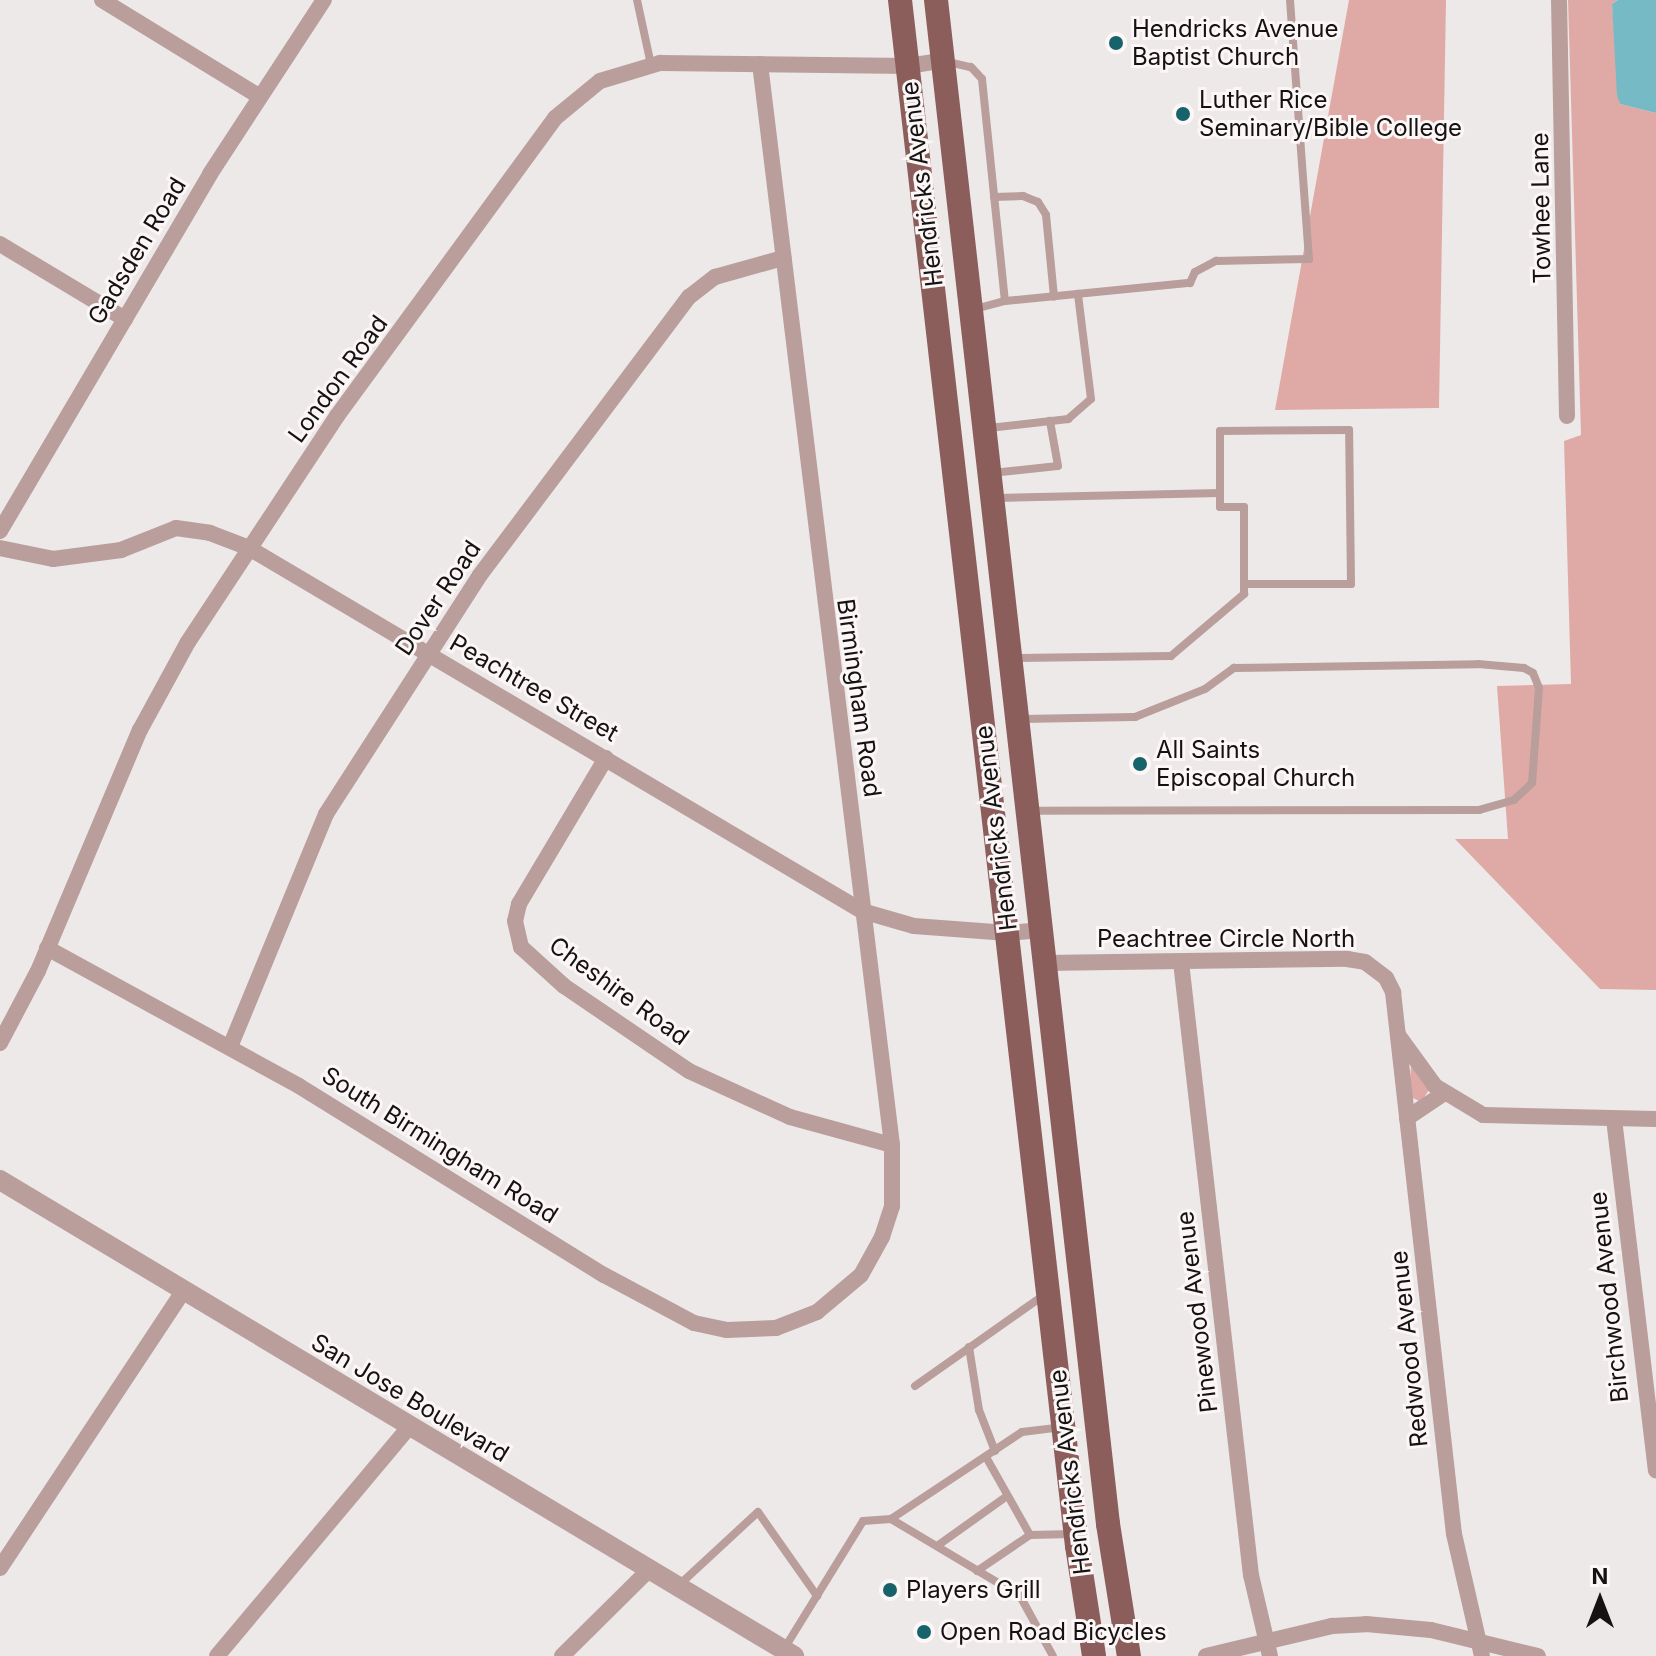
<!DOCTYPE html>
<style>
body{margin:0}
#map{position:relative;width:1656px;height:1656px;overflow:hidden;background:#eee9e9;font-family:Inter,sans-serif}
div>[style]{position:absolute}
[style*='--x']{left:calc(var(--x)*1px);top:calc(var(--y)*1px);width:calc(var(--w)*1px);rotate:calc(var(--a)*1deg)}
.green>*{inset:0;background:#dfaaa6}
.water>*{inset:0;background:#75bac4}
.service>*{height:8px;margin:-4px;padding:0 4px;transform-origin:4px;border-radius:4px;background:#b99e9c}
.minor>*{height:16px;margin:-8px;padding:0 8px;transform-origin:8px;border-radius:8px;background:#b99e9c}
.tertiary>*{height:20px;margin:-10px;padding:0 10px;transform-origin:10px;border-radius:10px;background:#b99e9c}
.primary>*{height:24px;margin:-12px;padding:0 12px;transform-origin:12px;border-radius:12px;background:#8b5e5b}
.dots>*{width:22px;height:22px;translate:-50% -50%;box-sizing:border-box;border:4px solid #fcf7f6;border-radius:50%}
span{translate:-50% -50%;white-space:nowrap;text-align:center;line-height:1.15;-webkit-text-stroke:6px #fcf7f6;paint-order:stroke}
.poi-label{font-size:24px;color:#141212}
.left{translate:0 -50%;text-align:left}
.street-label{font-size:24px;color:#141212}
.north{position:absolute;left:1560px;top:1560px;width:80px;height:80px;-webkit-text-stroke:6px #fcf7f6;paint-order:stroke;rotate:0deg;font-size:22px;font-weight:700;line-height:32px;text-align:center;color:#141212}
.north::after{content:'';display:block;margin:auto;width:28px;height:36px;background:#141212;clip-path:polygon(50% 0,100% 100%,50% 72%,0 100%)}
</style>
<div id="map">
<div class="green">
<i style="clip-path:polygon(1349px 0,1446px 0,1439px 408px,1275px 410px)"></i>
<i style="clip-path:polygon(1568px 0,1618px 0,1612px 4px,1620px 104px,1656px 113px,1656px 990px,1600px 989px,1455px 839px,1508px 839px,1497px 686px,1571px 684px,1564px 441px,1581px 435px)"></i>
<i style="clip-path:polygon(1411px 1066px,1429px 1090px,1421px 1102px,1409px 1096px)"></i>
</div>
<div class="water">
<i style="clip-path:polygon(1618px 0,1656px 0,1656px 113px,1620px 104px,1617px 95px,1612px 4px)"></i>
</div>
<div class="service">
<i style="--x:637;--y:0;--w:66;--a:77.8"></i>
<i style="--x:944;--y:61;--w:28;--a:13"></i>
<i style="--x:971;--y:67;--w:16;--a:47"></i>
<i style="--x:982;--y:79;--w:223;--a:84.1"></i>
<i style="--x:994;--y:197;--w:29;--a:-2"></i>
<i style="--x:1023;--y:196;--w:16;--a:22"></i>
<i style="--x:1038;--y:202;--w:15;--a:58"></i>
<i style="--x:1046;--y:215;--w:82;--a:84.4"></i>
<i style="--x:975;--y:309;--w:31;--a:-15"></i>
<i style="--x:1005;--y:301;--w:186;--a:-5.6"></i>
<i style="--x:1190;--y:283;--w:12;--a:-66"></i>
<i style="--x:1195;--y:272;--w:24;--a:-28"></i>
<i style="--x:1216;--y:261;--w:93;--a:-1.2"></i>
<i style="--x:1309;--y:259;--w:260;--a:-94.2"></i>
<i style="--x:989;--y:428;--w:80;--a:-6.5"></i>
<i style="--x:1068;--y:419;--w:30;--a:-41"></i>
<i style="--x:1091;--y:399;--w:106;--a:-97.1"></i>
<i style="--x:992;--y:473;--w:66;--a:-6.1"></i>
<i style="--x:1058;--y:466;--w:46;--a:-100.1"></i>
<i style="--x:996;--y:498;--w:224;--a:-1.3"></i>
<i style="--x:1220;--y:493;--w:14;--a:90"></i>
<i style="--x:1220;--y:507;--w:24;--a:0"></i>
<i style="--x:1244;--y:507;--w:77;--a:90"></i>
<i style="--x:1244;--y:584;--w:107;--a:0"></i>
<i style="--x:1351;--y:584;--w:154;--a:-90.7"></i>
<i style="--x:1349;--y:430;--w:129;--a:179.6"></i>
<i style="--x:1220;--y:431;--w:62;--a:90"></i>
<i style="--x:1013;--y:658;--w:158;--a:-0.7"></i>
<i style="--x:1171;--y:656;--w:96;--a:-40.3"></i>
<i style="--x:1244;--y:594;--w:10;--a:-90"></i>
<i style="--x:1021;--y:719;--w:114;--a:-1"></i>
<i style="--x:1135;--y:717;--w:75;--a:-21.8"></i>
<i style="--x:1205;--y:689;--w:36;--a:-36"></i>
<i style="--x:1234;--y:668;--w:244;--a:-0.9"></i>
<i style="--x:1478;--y:664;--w:46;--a:5"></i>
<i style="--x:1524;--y:668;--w:10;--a:29"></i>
<i style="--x:1533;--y:673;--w:16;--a:68"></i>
<i style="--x:1539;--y:688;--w:95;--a:94.2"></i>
<i style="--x:1532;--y:783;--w:25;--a:137"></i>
<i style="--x:1514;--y:800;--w:36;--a:164"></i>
<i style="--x:1479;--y:810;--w:450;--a:179.9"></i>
<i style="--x:969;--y:1347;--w:64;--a:81"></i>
<i style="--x:979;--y:1410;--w:44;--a:68.7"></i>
<i style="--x:915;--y:1386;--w:158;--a:-35.2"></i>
<i style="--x:891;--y:1519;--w:150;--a:30.8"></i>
<i style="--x:1020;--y:1596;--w:68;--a:61.2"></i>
<i style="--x:1030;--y:1535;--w:43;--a:-1.3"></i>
<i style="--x:937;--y:1546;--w:86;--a:-35.5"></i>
<i style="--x:977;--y:1571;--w:64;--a:-34.2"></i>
<i style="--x:1030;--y:1535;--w:90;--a:-119.4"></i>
<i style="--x:678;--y:1586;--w:109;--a:-42.8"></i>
<i style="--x:758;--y:1512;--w:103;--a:54.9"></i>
<i style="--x:784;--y:1649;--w:150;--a:-58.3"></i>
<i style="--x:863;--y:1521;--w:28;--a:-4"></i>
<i style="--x:891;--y:1519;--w:157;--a:-33.6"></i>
<i style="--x:1022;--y:1432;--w:38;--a:-7"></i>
</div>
<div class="minor">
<i style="--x:102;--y:0;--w:185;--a:31.5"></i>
<i style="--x:1559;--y:0;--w:416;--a:88.9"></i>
<i style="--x:0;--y:244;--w:146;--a:31"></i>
<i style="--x:0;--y:531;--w:414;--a:-59.5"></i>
<i style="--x:210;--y:174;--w:208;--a:-56.8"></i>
<i style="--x:0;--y:548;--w:54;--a:11.7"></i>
<i style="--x:53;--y:559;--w:69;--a:-7.5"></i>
<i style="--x:121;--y:550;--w:59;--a:-21.8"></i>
<i style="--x:176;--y:528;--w:34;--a:8"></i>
<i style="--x:210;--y:533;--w:42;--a:21"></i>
<i style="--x:249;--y:548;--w:712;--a:30.63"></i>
<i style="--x:862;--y:911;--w:54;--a:16.1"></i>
<i style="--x:914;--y:926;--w:94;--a:4.3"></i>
<i style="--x:1008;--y:933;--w:32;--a:-5"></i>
<i style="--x:606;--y:758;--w:170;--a:120.8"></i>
<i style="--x:519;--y:904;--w:17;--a:103"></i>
<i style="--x:515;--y:921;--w:27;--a:77"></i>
<i style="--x:521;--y:947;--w:58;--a:42.2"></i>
<i style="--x:564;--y:986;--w:151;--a:34.2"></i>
<i style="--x:689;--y:1071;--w:111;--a:24.5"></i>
<i style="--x:790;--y:1117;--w:106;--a:15.4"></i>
<i style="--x:47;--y:948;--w:287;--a:28.7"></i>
<i style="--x:299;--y:1086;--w:359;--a:31.8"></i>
<i style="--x:604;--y:1275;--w:102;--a:28.1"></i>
<i style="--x:694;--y:1323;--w:34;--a:12"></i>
<i style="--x:727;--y:1330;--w:49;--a:-2.3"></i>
<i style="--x:776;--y:1328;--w:44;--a:-21.3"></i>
<i style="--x:817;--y:1312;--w:57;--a:-40.1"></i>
<i style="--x:861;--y:1275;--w:43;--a:-61.1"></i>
<i style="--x:882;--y:1237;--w:33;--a:-72"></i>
<i style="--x:892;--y:1206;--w:61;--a:-90"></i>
<i style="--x:892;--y:1145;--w:1089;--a:-96.96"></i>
<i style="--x:1181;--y:962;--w:617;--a:83.49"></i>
<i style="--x:1251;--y:1575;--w:83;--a:76.8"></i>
<i style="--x:1044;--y:963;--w:303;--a:-0.8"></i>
<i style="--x:1347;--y:959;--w:18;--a:9"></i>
<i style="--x:1365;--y:962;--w:26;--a:37"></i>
<i style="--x:1386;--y:978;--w:16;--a:63"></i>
<i style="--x:1393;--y:992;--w:545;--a:83.58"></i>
<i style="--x:1454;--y:1534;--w:125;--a:77.1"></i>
<i style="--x:1398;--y:1035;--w:63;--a:54"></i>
<i style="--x:1435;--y:1086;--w:56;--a:31.1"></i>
<i style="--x:1483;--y:1115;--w:173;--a:1.3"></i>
<i style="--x:0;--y:1043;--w:81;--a:-62.2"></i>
<i style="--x:38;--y:971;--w:262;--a:-67.1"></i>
<i style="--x:140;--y:730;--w:100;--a:-61.4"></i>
<i style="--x:188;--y:642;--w:271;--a:-56.6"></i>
<i style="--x:337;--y:416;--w:369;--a:-53.8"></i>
<i style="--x:555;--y:118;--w:58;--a:-39.4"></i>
<i style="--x:600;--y:81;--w:63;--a:-16.7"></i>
<i style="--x:660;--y:63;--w:248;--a:0.7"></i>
<i style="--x:908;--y:66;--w:36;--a:-9"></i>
<i style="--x:230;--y:1047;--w:252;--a:-67.6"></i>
<i style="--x:326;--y:814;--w:284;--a:-57.2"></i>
<i style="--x:480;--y:575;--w:348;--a:-53.1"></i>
<i style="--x:689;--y:297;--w:33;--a:-38"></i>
<i style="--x:715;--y:277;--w:71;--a:-15.6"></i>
<i style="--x:1407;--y:1118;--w:43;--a:-33.7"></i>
<i style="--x:1614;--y:1119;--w:354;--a:83.2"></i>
<i style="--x:0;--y:1568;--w:331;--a:-56.5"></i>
<i style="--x:217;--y:1656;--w:299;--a:-50"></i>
<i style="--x:562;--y:1656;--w:122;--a:-44.7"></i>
<i style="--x:1206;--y:1656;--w:130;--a:-13.4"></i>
<i style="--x:1332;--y:1626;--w:34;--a:-3"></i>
<i style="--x:1366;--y:1624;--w:65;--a:5.3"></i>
<i style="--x:1431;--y:1630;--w:110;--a:13.7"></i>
</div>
<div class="tertiary">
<i style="--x:0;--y:1180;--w:926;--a:30.94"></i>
</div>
<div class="primary">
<i style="--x:900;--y:0;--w:1556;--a:83.47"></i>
<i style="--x:1077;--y:1546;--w:111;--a:81.2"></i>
<i style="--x:936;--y:0;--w:1534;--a:83.56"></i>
<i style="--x:1108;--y:1524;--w:134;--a:81"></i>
</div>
<div class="dots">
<i style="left:1116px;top:43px;background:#16636c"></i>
<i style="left:1183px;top:114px;background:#16636c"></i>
<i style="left:1140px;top:764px;background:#16636c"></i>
<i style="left:890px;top:1590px;background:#16636c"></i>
<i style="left:924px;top:1632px;background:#16636c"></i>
</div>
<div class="poi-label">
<span class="left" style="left:1132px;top:43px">Hendricks Avenue<br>Baptist Church</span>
<span class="left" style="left:1199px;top:114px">Luther Rice<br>Seminary/Bible College</span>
<span class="left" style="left:1156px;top:764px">All Saints<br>Episcopal Church</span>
<span class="left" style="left:906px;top:1590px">Players Grill</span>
<span class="left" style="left:940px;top:1632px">Open Road Bicycles</span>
</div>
<div class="street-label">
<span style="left:922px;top:184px;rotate:-97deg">Hendricks Avenue</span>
<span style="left:1541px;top:208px;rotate:-91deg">Towhee Lane</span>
<span style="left:137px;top:251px;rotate:-59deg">Gadsden Road</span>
<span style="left:338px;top:379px;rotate:-54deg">London Road</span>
<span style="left:438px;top:598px;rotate:-56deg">Dover Road</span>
<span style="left:534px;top:688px;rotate:30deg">Peachtree Street</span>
<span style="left:859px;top:698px;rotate:82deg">Birmingham Road</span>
<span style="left:996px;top:828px;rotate:-97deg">Hendricks Avenue</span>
<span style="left:1226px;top:939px">Peachtree Circle North</span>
<span style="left:619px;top:991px;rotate:36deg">Cheshire Road</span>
<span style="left:440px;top:1145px;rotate:32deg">South Birmingham Road</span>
<span style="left:1609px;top:1297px;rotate:-96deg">Birchwood Avenue</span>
<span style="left:1197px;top:1312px;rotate:-97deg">Pinewood Avenue</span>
<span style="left:1409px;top:1349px;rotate:-96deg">Redwood Avenue</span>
<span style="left:410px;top:1398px;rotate:31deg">San Jose Boulevard</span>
<span style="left:1070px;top:1472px;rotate:-97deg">Hendricks Avenue</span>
</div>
<div class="north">N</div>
</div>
